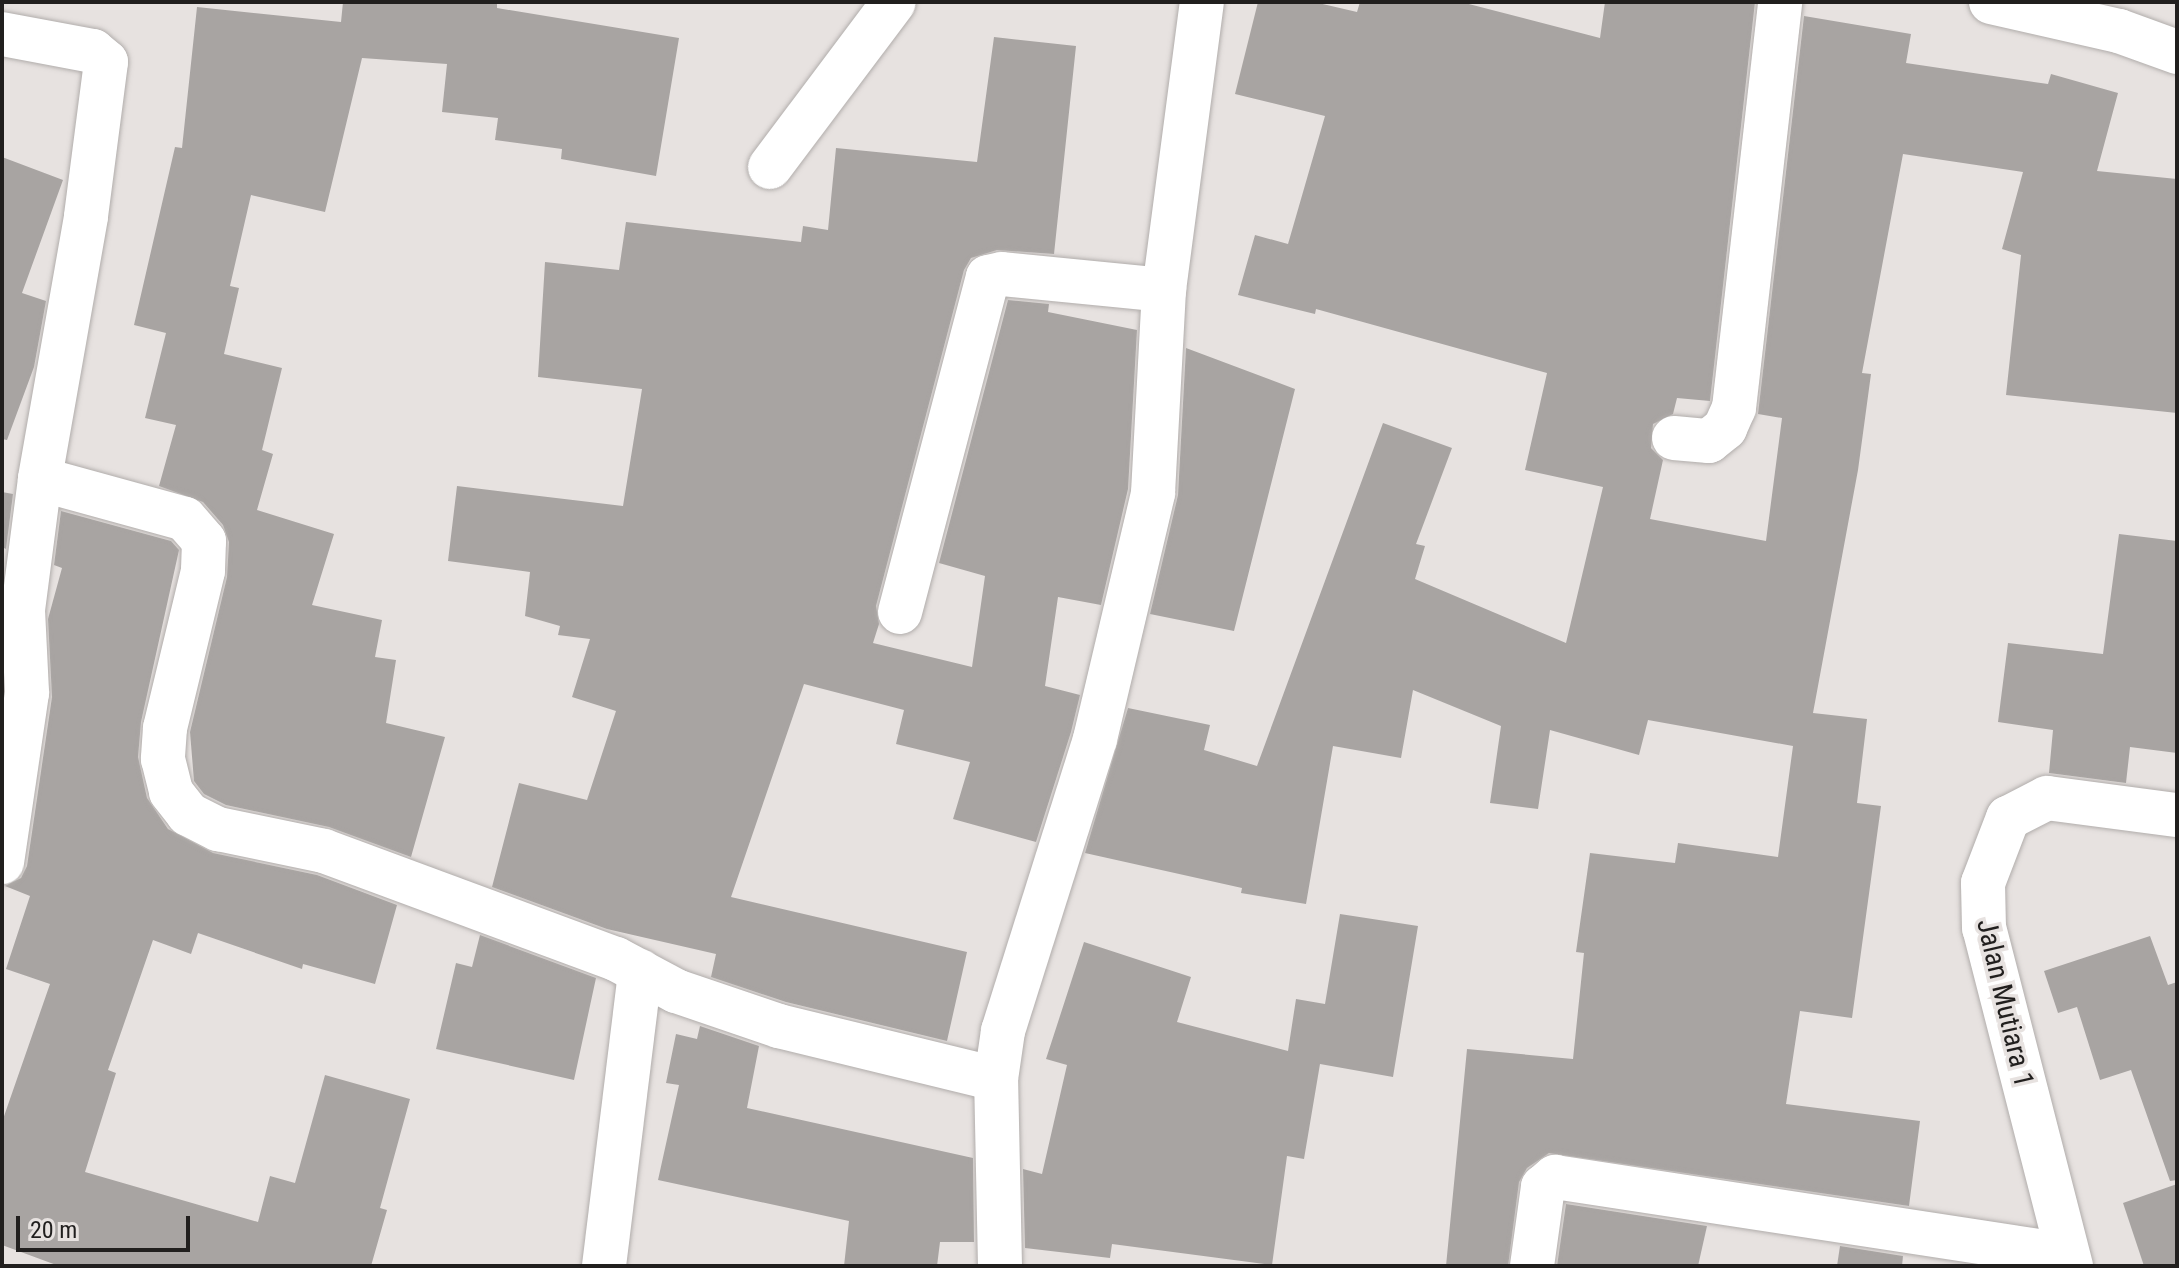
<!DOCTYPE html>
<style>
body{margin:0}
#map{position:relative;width:2179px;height:1268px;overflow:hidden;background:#e7e2e0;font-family:"Roboto Condensed",sans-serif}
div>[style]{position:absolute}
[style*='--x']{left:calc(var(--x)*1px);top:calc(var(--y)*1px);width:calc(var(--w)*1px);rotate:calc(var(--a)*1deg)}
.building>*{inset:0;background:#a8a4a2}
.roads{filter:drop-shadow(0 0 2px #b1adab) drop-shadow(0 0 2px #b1adab)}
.street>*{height:44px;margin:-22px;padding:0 22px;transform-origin:22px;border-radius:22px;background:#fff}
.primary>*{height:44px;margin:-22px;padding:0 22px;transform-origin:22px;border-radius:22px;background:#fff}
span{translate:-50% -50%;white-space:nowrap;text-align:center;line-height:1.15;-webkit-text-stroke:7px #e7e2e0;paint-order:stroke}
.street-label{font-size:28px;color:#211f1e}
.frame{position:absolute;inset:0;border:4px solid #211f1e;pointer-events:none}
.scale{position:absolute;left:16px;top:1216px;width:174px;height:36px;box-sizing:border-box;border:4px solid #211f1e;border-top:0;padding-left:10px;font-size:24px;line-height:28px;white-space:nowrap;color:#211f1e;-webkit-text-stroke:6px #e7e2e0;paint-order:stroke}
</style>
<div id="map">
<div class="building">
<i style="clip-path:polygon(343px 2px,497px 2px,497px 8px,679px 38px,656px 176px,561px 159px,562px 149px,495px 140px,498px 118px,442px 112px,447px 64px,362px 58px,325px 212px,251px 195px,230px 286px,239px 288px,224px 354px,282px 368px,262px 450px,273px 454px,257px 510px,334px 534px,312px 605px,382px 620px,375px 657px,396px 660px,386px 723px,445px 737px,411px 857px,329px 827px,226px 805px,204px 794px,194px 781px,190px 732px,227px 577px,229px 542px,223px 525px,203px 502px,159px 486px,176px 425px,145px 418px,166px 333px,134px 325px,175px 147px,182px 148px,197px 7px,341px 22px)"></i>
<i style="clip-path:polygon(1258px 2px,1314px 2px,1357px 12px,1360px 2px,1461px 2px,1600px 38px,1605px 2px,1755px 2px,1710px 401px,1677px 398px,1673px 414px,1653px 424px,1651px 448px,1663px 460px,1650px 519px,1766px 541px,1782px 418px,1758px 414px,1804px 16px,1911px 34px,1906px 63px,2048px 84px,2051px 74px,2118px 93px,2097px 171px,2177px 179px,2177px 413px,2006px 395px,2021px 255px,2002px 249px,2023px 172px,1903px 154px,1862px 373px,1871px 374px,1858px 470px,1813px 713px,1867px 719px,1857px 803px,1881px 806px,1852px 1018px,1800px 1011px,1786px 1104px,1920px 1121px,1909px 1206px,1549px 1153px,1527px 1168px,1519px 1182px,1508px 1266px,1446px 1266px,1467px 1049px,1573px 1059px,1584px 953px,1576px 952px,1590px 853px,1675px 863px,1678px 843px,1778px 857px,1793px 746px,1648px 720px,1639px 755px,1550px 730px,1538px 809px,1490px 803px,1501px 726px,1413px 690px,1401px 758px,1333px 746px,1306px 904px,1241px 893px,1242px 888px,1085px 853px,1128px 708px,1210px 725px,1204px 750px,1257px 766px,1383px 423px,1452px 448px,1416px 544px,1425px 546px,1415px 579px,1566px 643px,1603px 487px,1525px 470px,1547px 373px,1316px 309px,1315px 314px,1238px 295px,1255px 235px,1288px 244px,1325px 116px,1235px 94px)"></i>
<i style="clip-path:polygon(994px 37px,1076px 46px,1054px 254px,997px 250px,971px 258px,964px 270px,876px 606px,879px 624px,873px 643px,972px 667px,985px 576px,939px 563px,1008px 300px,1049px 304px,1048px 312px,1137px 330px,1128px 489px,1101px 605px,1058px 597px,1045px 686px,1080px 695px,1071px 732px,1036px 842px,953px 819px,970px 762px,896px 744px,904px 710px,804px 684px,731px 897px,967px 952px,947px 1041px,786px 1002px,711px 977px,716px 954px,607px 929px,492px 887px,519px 783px,587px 800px,616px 711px,572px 697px,590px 639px,558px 635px,560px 626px,525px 616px,530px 572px,448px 561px,457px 486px,623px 506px,642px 389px,538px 377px,545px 262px,619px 270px,626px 222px,801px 242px,803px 226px,828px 230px,836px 148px,977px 162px)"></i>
<i style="clip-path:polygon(2px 157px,63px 180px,22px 293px,46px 301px,34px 367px,7px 440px,2px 439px)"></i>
<i style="clip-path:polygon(1186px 348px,1295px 389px,1234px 631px,1150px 614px,1178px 495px)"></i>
<i style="clip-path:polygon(2px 492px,13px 494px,6px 549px,2px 547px)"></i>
<i style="clip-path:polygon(61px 511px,171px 541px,179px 550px,141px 722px,138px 757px,147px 798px,168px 829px,213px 853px,317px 875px,397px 905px,375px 984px,303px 964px,302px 969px,198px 933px,191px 954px,153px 940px,108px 1070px,116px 1073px,85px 1172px,258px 1222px,270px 1176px,295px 1183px,325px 1075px,410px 1099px,380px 1208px,387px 1210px,371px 1266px,59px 1266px,2px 1245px,2px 1122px,50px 984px,6px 969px,30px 896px,5px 886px,21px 878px,27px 866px,52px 697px,48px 619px,62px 568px,54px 565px)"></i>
<i style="clip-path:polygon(2119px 534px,2177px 541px,2177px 753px,2130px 747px,2126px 783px,2049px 773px,2053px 730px,1998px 722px,2008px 643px,2103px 654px)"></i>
<i style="clip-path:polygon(1340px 914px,1418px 926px,1393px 1077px,1320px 1064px,1304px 1159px,1287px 1156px,1272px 1265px,1112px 1244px,1110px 1258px,1025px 1248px,1023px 1169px,1042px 1174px,1067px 1065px,1046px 1059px,1084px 942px,1191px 977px,1177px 1022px,1288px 1051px,1296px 999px,1325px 1004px)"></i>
<i style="clip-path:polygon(480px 935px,596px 978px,574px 1080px,436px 1049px,456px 963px,472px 967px)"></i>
<i style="clip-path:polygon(2150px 936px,2168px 985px,2177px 982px,2177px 1180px,2170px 1181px,2131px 1070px,2100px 1080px,2077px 1007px,2058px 1013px,2044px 971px)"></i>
<i style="clip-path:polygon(700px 1026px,759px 1046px,747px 1108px,973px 1158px,974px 1242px,940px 1242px,937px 1266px,844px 1266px,849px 1221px,658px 1180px,679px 1085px,666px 1083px,676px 1034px,697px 1039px)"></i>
<i style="clip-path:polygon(2177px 1184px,2177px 1266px,2144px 1266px,2123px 1203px)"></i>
<i style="clip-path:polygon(1566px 1204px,1707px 1226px,1698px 1266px,1557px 1266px)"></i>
<i style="clip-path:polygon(1840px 1246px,1903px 1256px,1902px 1266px,1837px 1266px)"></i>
</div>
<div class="roads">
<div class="street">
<i style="--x:2;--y:34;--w:93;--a:10.6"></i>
<i style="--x:93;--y:51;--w:17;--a:40"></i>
<i style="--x:106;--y:62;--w:156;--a:97.4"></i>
<i style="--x:86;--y:217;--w:266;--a:100"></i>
<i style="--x:40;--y:479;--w:132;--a:97.4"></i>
<i style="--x:23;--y:610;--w:83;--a:87.2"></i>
<i style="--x:27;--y:693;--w:171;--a:98.4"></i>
<i style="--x:770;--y:167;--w:206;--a:-53.1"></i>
<i style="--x:1674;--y:438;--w:35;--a:5"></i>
<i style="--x:1709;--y:441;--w:21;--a:-39"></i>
<i style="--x:1725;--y:428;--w:22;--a:-66"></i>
<i style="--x:1734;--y:408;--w:409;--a:-83.5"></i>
<i style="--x:40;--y:479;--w:150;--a:15.4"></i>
<i style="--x:185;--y:519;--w:29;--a:49"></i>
<i style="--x:204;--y:541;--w:30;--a:92"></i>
<i style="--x:203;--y:571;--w:162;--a:103.6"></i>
<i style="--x:165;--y:728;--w:31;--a:94"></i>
<i style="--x:163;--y:759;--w:34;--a:76"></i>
<i style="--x:171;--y:792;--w:28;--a:52"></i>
<i style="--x:188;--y:814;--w:34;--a:27"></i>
<i style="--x:218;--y:829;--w:108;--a:11.7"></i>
<i style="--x:324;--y:851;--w:311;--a:20.3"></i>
<i style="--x:616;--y:959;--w:68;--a:28.1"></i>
<i style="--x:676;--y:991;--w:109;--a:18.8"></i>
<i style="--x:779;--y:1026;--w:223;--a:13.7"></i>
<i style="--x:900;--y:612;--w:346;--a:-75.3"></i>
<i style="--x:988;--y:277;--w:14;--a:-12"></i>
<i style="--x:1002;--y:274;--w:163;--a:5.6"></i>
<i style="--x:604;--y:1266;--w:297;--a:-83"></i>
<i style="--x:1000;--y:1266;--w:187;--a:-91.2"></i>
<i style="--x:996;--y:1079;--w:49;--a:-81.7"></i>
<i style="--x:1003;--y:1031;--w:306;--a:-72.5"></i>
<i style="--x:1095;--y:739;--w:253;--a:-76.7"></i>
<i style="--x:1153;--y:493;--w:203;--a:-86.9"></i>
<i style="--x:1164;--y:290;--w:290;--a:-82.5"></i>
<i style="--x:1532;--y:1266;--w:80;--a:-82.1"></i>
<i style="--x:1543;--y:1187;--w:16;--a:-40"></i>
<i style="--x:1555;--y:1177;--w:516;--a:8.7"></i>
<i style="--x:2071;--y:1266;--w:349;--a:-104.4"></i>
<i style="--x:1984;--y:928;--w:45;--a:-91.3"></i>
<i style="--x:1983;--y:883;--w:70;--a:-69"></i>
<i style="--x:2008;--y:818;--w:44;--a:-27.1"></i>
<i style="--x:2047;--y:798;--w:131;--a:7.5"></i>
</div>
<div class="primary">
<i style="--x:1991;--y:2;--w:131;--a:12.8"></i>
<i style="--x:2119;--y:31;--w:62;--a:19.9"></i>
</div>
</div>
<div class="street-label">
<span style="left:2005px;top:1003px;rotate:77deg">Jalan Mutiara 1</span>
</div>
<div class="frame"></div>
<div class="scale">20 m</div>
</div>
